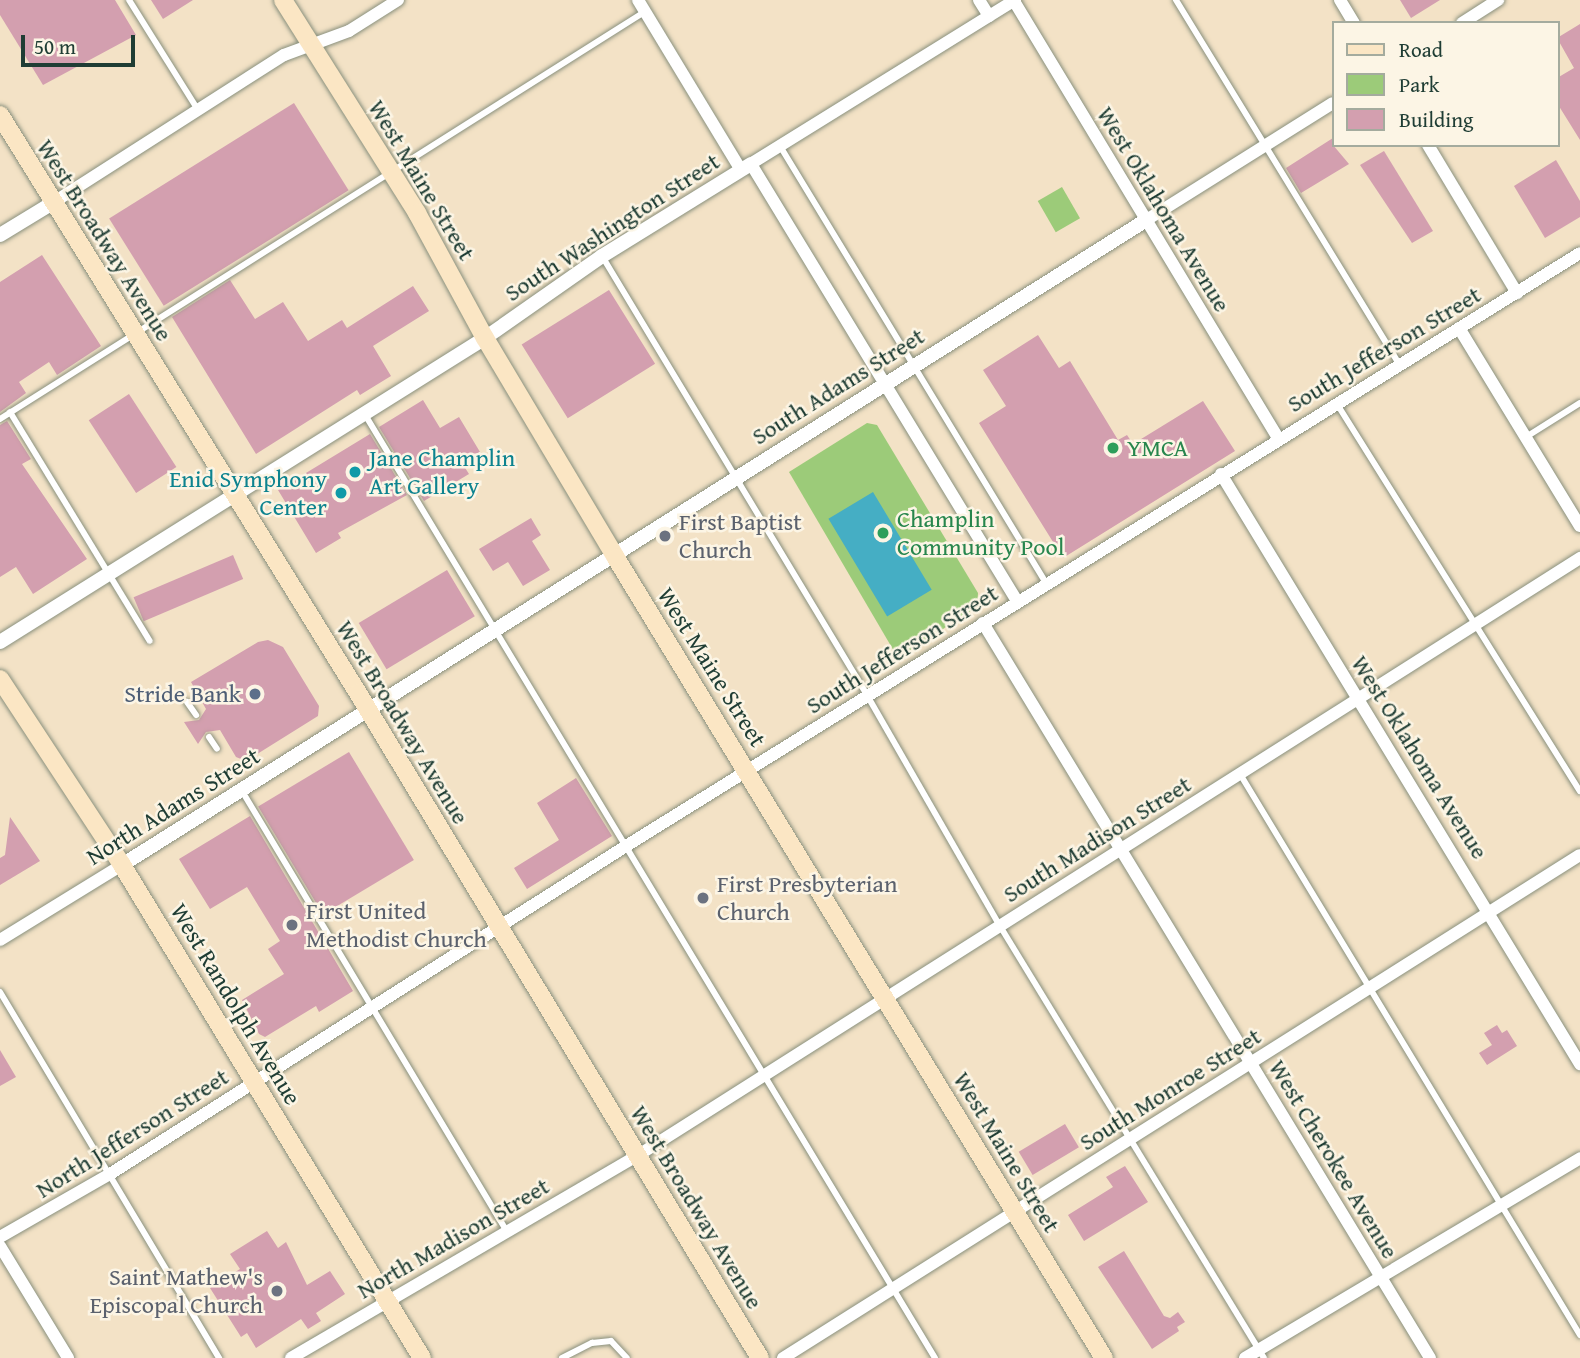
<!DOCTYPE html>
<style>
body{margin:0}
#map{position:relative;width:1580px;height:1358px;overflow:hidden;background:#f3e2c6;font-family:"Gentium Book Plus",serif}
div>[style]{position:absolute}
[style*='--x']{left:calc(var(--x)*1px);top:calc(var(--y)*1px);width:calc(var(--w)*1px);rotate:calc(var(--a)*1deg)}
.green>*{inset:0;background:#9ccb79;transform-origin:0 0}
.water>*{inset:0;background:#45aec4;transform-origin:0 0}
.building>*{inset:0;background:#d39faf;transform-origin:0 0}
.roads{filter:drop-shadow(0 0 2px #89907d) drop-shadow(0 0 2px #89907d)}
.service>*{height:6px;margin:-3px;padding:0 3px;transform-origin:3px;border-radius:3px;background:#fff}
.minor>*{height:12px;margin:-6px;padding:0 6px;transform-origin:6px;border-radius:6px;background:#fff}
.tertiary>*{height:14px;margin:-7px;padding:0 7px;transform-origin:7px;border-radius:7px;background:#fff}
.secondary>*{height:18px;margin:-9px;padding:0 9px;transform-origin:9px;border-radius:9px;background:#fbe6c4}
.dots>*{width:19px;height:19px;translate:-50% -50%;box-sizing:border-box;border:4px solid #fcf5e5;border-radius:50%}
span{translate:-50% -50%;white-space:nowrap;text-align:center;line-height:1.15;-webkit-text-stroke:5px #fcf5e5;paint-order:stroke}
.street-label{font-size:24px;color:#1f3d34}
.leisure-label{font-size:24px;color:#27864d}
.left{translate:0 -50%;text-align:left}
.culture-label{font-size:24px;color:#0d838f}
.right{translate:-100% -50%;text-align:right}
.worship-label{font-size:24px;color:#5b616d}
.service-label{font-size:24px;color:#4e5e75}
.legend{position:absolute;left:1332px;top:21px;width:228px;height:126px;box-sizing:border-box;background:#fcf5e5;border:2px solid #a4ab9e;margin:0;padding:9px 12px;list-style:none;font-size:21px;color:#1f3d34}
.legend li{display:flex;align-items:center;gap:14px;height:35px}
.legend b{width:35px;border:2px solid #a4ab9e}
.scale{position:absolute;left:21px;top:35px;width:114px;height:32px;box-sizing:border-box;border:4px solid #1f3d34;border-top:0;padding-left:9px;font-size:21px;line-height:24px;white-space:nowrap;color:#1f3d34;-webkit-text-stroke:5px #fcf5e5;paint-order:stroke}
</style>
<div id="map">
<div class="green">
<i style="left:1062px;top:187px;width:36px;height:28px;rotate:60deg"></i>
<i style="clip-path:polygon(867px 423px,877px 425px,978px 593px,977px 607px,898px 658px,789px 472px)"></i>
</div>
<div class="water">
<i style="left:873px;top:492px;width:114px;height:52px;rotate:59deg"></i>
</div>
<div class="building">
<i style="clip-path:polygon(0 0,115px 0,136px 35px,43px 85px,0 15px)"></i>
<i style="clip-path:polygon(151px 0,193px 0,163px 19px)"></i>
<i style="clip-path:polygon(1400px 0,1440px 0,1411px 18px)"></i>
<i style="clip-path:polygon(1580px 24px,1580px 140px,1557px 103px,1557px 78px,1574px 68px,1557px 38px)"></i>
<i style="left:294px;top:103px;width:103px;height:218px;rotate:58deg"></i>
<i style="clip-path:polygon(1333px 138px,1333px 145px,1349px 164px,1301px 193px,1286px 168px)"></i>
<i style="clip-path:polygon(1384px 151px,1433px 231px,1412px 243px,1360px 165px)"></i>
<i style="clip-path:polygon(1556px 160px,1580px 201px,1580px 217px,1545px 238px,1514px 186px)"></i>
<i style="clip-path:polygon(42px 255px,101px 346px,57px 375px,49px 362px,19px 382px,26px 393px,0 412px,0 282px)"></i>
<i style="clip-path:polygon(230px 280px,255px 319px,283px 302px,308px 341px,342px 320px,347px 328px,413px 286px,429px 311px,373px 346px,391px 376px,360px 395px,357px 390px,256px 454px,172px 317px)"></i>
<i style="left:609px;top:290px;width:87px;height:103px;rotate:58deg"></i>
<i style="clip-path:polygon(1038px 335px,1059px 368px,1070px 361px,1118px 440px,1127px 435px,1133px 444px,1203px 401px,1235px 451px,1063px 558px,979px 423px,1006px 406px,983px 370px)"></i>
<i style="left:129px;top:394px;width:87px;height:48px;rotate:57deg"></i>
<i style="clip-path:polygon(423px 400px,440px 428px,459px 417px,480px 452px,462px 463px,469px 474px,424px 501px,379px 427px)"></i>
<i style="clip-path:polygon(7px 421px,31px 459px,22px 464px,87px 559px,33px 594px,16px 567px,0 577px,0 425px)"></i>
<i style="clip-path:polygon(370px 434px,407px 495px,338px 533px,341px 538px,316px 553px,278px 490px)"></i>
<i style="clip-path:polygon(531px 518px,541px 535px,532px 541px,550px 570px,523px 586px,508px 562px,493px 571px,479px 549px)"></i>
<i style="left:233px;top:555px;width:26px;height:108px;rotate:67deg"></i>
<i style="left:447px;top:570px;width:54px;height:103px;rotate:59deg"></i>
<i style="clip-path:polygon(268px 640px,283px 647px,319px 706px,318px 716px,246px 761px,236px 757px,220px 730px,206px 732px,198px 744px,184px 722px,199px 720px,206px 709px,191px 682px,258px 642px)"></i>
<i style="left:349px;top:752px;width:126px;height:106px;rotate:59deg"></i>
<i style="clip-path:polygon(576px 778px,612px 836px,527px 889px,514px 868px,559px 840px,537px 803px)"></i>
<i style="clip-path:polygon(250px 816px,353px 991px,319px 1012px,316px 1006px,265px 1037px,259px 1034px,242px 1000px,284px 974px,268px 949px,280px 941px,247px 887px,210px 909px,179px 859px)"></i>
<i style="clip-path:polygon(10px 817px,40px 861px,0 885px,0 858px,5px 855px)"></i>
<i style="clip-path:polygon(1497px 1025px,1502px 1033px,1507px 1030px,1517px 1046px,1487px 1065px,1479px 1053px,1492px 1045px,1484px 1033px)"></i>
<i style="clip-path:polygon(0 1050px,16px 1077px,0 1086px)"></i>
<i style="left:1065px;top:1124px;width:27px;height:54px;rotate:59deg"></i>
<i style="clip-path:polygon(1125px 1166px,1148px 1202px,1084px 1241px,1068px 1215px,1113px 1187px,1106px 1177px)"></i>
<i style="clip-path:polygon(267px 1231px,278px 1248px,286px 1242px,307px 1285px,330px 1271px,345px 1294px,316px 1313px,321px 1321px,308px 1329px,301px 1319px,256px 1348px,247px 1333px,241px 1337px,210px 1288px,240px 1269px,230px 1254px)"></i>
<i style="clip-path:polygon(1124px 1251px,1164px 1316px,1170px 1318px,1178px 1312px,1185px 1322px,1177px 1327px,1179px 1331px,1152px 1349px,1098px 1267px)"></i>
</div>
<div class="roads">
<div class="service">
<i style="--x:129;--y:0;--w:126;--a:57.9"></i>
<i style="--x:1176;--y:0;--w:428;--a:58.5"></i>
<i style="--x:780;--y:146;--w:512;--a:58.67"></i>
<i style="--x:602;--y:256;--w:513;--a:58.88"></i>
<i style="--x:867;--y:695;--w:267;--a:60.1"></i>
<i style="--x:1000;--y:926;--w:506;--a:58.57"></i>
<i style="--x:1337;--y:404;--w:457;--a:57.9"></i>
<i style="--x:10;--y:412;--w:268;--a:58.6"></i>
<i style="--x:364;--y:413;--w:1104;--a:58.86"></i>
<i style="--x:0;--y:419;--w:764;--a:-32.28"></i>
<i style="--x:1526;--y:437;--w:64;--a:-32.2"></i>
<i style="--x:187;--y:702;--w:16;--a:55"></i>
<i style="--x:209;--y:737;--w:14;--a:56"></i>
<i style="--x:1240;--y:774;--w:656;--a:58.78"></i>
<i style="--x:242;--y:791;--w:512;--a:58.98"></i>
<i style="--x:0;--y:992;--w:427;--a:59.1"></i>
<i style="--x:562;--y:1358;--w:34;--a:-27"></i>
<i style="--x:592;--y:1343;--w:19;--a:-6"></i>
<i style="--x:611;--y:1341;--w:23;--a:47"></i>
</div>
<div class="minor">
<i style="--x:638;--y:0;--w:199;--a:58.8"></i>
<i style="--x:979;--y:0;--w:19;--a:58"></i>
<i style="--x:1015;--y:0;--w:311;--a:148.2"></i>
<i style="--x:751;--y:164;--w:512;--a:58.67"></i>
<i style="--x:1340;--y:0;--w:27;--a:59"></i>
<i style="--x:1014;--y:1;--w:511;--a:58.86"></i>
<i style="--x:1462;--y:23;--w:43;--a:-32.6"></i>
<i style="--x:1428;--y:145;--w:173;--a:59"></i>
<i style="--x:54;--y:202;--w:273;--a:-32.6"></i>
<i style="--x:284;--y:55;--w:69;--a:-20.3"></i>
<i style="--x:349;--y:31;--w:58;--a:-32.3"></i>
<i style="--x:1148;--y:219;--w:218;--a:-32.1"></i>
<i style="--x:1459;--y:328;--w:232;--a:58.6"></i>
<i style="--x:1221;--y:474;--w:691;--a:58.68"></i>
<i style="--x:983;--y:623;--w:860;--a:58.69"></i>
<i style="--x:0;--y:940;--w:143;--a:-31.6"></i>
<i style="--x:0;--y:1237;--w:127;--a:-29.8"></i>
<i style="--x:110;--y:1174;--w:611;--a:-32.44"></i>
<i style="--x:626;--y:846;--w:1123;--a:-31.86"></i>
<i style="--x:0;--y:1246;--w:131;--a:58.7"></i>
<i style="--x:291;--y:1358;--w:401;--a:-30.3"></i>
<i style="--x:637;--y:1156;--w:1117;--a:-32.38"></i>
<i style="--x:783;--y:1358;--w:942;--a:-32.26"></i>
<i style="--x:1245;--y:1358;--w:390;--a:-30.8"></i>
</div>
<div class="tertiary">
<i style="--x:0;--y:235;--w:63;--a:-31.4"></i>
<i style="--x:0;--y:642;--w:572;--a:-32.08"></i>
<i style="--x:485;--y:338;--w:143;--a:-35"></i>
<i style="--x:602;--y:256;--w:175;--a:-31.7"></i>
<i style="--x:122;--y:865;--w:1212;--a:-32.2"></i>
</div>
<div class="secondary">
<i style="--x:283;--y:0;--w:252;--a:57.8"></i>
<i style="--x:417;--y:213;--w:142;--a:61.5"></i>
<i style="--x:485;--y:338;--w:256;--a:59.2"></i>
<i style="--x:616;--y:558;--w:937;--a:58.62"></i>
<i style="--x:0;--y:115;--w:680;--a:58.23"></i>
<i style="--x:358;--y:693;--w:777;--a:58.85"></i>
<i style="--x:0;--y:679;--w:222;--a:56.7"></i>
<i style="--x:122;--y:865;--w:577;--a:58.68"></i>
</div>
</div>
<div class="dots">
<i style="left:1113px;top:448px;background:#2e9e5b"></i>
<i style="left:355px;top:472px;background:#0f9aa8"></i>
<i style="left:341px;top:493px;background:#0f9aa8"></i>
<i style="left:883px;top:533px;background:#2e9e5b"></i>
<i style="left:665px;top:536px;background:#6b7280"></i>
<i style="left:255px;top:694px;background:#5c6f8a"></i>
<i style="left:703px;top:898px;background:#6b7280"></i>
<i style="left:292px;top:925px;background:#6b7280"></i>
<i style="left:277px;top:1291px;background:#6b7280"></i>
</div>
<div class="street-label">
<span style="left:422px;top:180px;rotate:59deg">West Maine Street</span>
<span style="left:1164px;top:209px;rotate:59deg">West Oklahoma Avenue</span>
<span style="left:612px;top:227px;rotate:-33deg">South Washington Street</span>
<span style="left:105px;top:240px;rotate:58deg">West Broadway Avenue</span>
<span style="left:1384px;top:349px;rotate:-31deg">South Jefferson Street</span>
<span style="left:838px;top:386px;rotate:-32deg">South Adams Street</span>
<span style="left:902px;top:649px;rotate:-32deg">South Jefferson Street</span>
<span style="left:712px;top:667px;rotate:58deg">West Maine Street</span>
<span style="left:403px;top:722px;rotate:59deg">West Broadway Avenue</span>
<span style="left:1420px;top:757px;rotate:58deg">West Oklahoma Avenue</span>
<span style="left:173px;top:806px;rotate:-32deg">North Adams Street</span>
<span style="left:1097px;top:839px;rotate:-32deg">South Madison Street</span>
<span style="left:236px;top:1004px;rotate:59deg">West Randolph Avenue</span>
<span style="left:1170px;top:1089px;rotate:-32deg">South Monroe Street</span>
<span style="left:132px;top:1133px;rotate:-32deg">North Jefferson Street</span>
<span style="left:1007px;top:1152px;rotate:59deg">West Maine Street</span>
<span style="left:1334px;top:1159px;rotate:59deg">West Cherokee Avenue</span>
<span style="left:697px;top:1207px;rotate:59deg">West Broadway Avenue</span>
<span style="left:453px;top:1238px;rotate:-30deg">North Madison Street</span>
</div>
<div class="leisure-label">
<span class="left" style="left:1127px;top:448px">YMCA</span>
<span class="left" style="left:897px;top:533px">Champlin<br>Community Pool</span>
</div>
<div class="culture-label">
<span class="left" style="left:369px;top:472px">Jane Champlin<br>Art Gallery</span>
<span class="right" style="left:327px;top:493px">Enid Symphony<br>Center</span>
</div>
<div class="worship-label">
<span class="left" style="left:679px;top:536px">First Baptist<br>Church</span>
<span class="left" style="left:717px;top:898px">First Presbyterian<br>Church</span>
<span class="left" style="left:306px;top:925px">First United<br>Methodist Church</span>
<span class="right" style="left:263px;top:1291px">Saint Mathew's<br>Episcopal Church</span>
</div>
<div class="service-label">
<span class="right" style="left:241px;top:694px">Stride Bank</span>
</div>
<ul class="legend">
<li><b style="height:9px;background:#fbe6c4"></b>Road</li>
<li><b style="height:19px;background:#9ccb79"></b>Park</li>
<li><b style="height:19px;background:#d39faf"></b>Building</li>
</ul>
<div class="scale">50 m</div>
</div>
